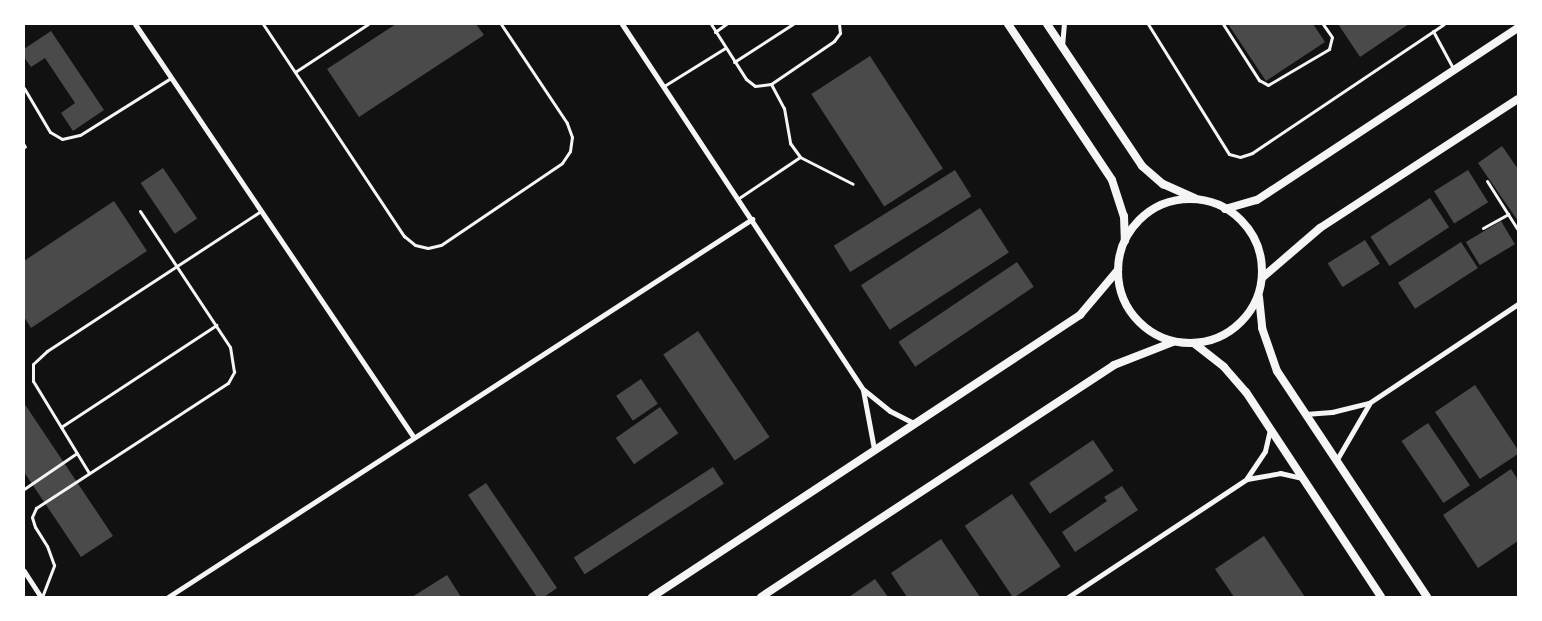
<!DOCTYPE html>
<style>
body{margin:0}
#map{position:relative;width:1542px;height:621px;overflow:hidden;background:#111;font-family:"Varela Round",sans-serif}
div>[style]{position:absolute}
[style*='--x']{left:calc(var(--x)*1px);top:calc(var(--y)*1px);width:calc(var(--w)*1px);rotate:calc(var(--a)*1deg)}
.building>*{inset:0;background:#4a4a4a;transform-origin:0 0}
.service>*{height:3px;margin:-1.5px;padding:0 1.5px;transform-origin:1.5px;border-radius:1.5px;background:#f5f5f5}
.minor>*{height:5px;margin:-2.5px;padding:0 2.5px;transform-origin:2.5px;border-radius:2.5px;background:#f5f5f5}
.tertiary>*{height:8px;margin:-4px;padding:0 4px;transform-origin:4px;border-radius:4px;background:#f5f5f5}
.tertiary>.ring{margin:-4px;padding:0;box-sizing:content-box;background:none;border:8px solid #f5f5f5;border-radius:50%}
span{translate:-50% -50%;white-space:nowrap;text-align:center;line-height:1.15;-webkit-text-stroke:4.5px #fff;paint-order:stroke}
.frame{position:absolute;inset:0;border:25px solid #fff;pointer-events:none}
</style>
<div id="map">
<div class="building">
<i style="clip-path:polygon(396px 24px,476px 24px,484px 35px,359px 117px,327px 69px)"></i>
<i style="clip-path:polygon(1228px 24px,1313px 24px,1325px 42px,1266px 81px)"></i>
<i style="clip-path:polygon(1338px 24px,1409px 24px,1360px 57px)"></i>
<i style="clip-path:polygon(51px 31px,104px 110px,73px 131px,61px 113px,75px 103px,45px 58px,31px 67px,24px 57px,24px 49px)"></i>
<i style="left:870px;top:56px;width:134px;height:70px;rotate:57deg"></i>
<i style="clip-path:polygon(1502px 146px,1518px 169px,1518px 221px,1478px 163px)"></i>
<i style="left:163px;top:168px;width:61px;height:27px;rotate:56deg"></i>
<i style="left:955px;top:170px;width:31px;height:143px;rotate:58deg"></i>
<i style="left:1468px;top:170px;width:38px;height:40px;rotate:58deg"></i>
<i style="left:1430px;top:198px;width:35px;height:71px;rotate:57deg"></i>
<i style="clip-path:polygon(114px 201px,147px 251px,31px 328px,24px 317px,24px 261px)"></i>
<i style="left:980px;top:208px;width:53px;height:142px;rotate:57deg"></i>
<i style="left:1501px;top:221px;width:27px;height:41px;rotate:59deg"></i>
<i style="left:1365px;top:240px;width:28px;height:44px;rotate:58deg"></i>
<i style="left:1461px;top:242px;width:31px;height:75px;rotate:57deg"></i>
<i style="left:1017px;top:262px;width:30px;height:143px;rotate:56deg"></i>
<i style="left:698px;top:331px;width:128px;height:42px;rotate:56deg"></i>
<i style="left:641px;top:379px;width:30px;height:30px;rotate:56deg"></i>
<i style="clip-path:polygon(1475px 385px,1518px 450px,1518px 454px,1480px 479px,1435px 412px)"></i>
<i style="clip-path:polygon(24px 403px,113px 536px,81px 557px,24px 472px)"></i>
<i style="left:660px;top:407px;width:32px;height:54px;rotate:55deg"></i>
<i style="left:1428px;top:423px;width:75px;height:32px;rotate:56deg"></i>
<i style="left:1093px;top:440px;width:37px;height:77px;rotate:56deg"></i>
<i style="left:713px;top:467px;width:20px;height:166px;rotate:57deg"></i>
<i style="clip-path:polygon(1511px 469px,1518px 480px,1518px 541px,1478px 568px,1443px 515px)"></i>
<i style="clip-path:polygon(486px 483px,557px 588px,544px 597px,537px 597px,468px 495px)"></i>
<i style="clip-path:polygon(1122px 486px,1138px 510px,1075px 552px,1062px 532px,1107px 501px,1104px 497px)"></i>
<i style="left:1012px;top:494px;width:87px;height:57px;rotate:56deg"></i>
<i style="clip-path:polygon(1264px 536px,1305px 597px,1234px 597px,1215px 569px)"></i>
<i style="clip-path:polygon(941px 539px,980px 597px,907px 597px,891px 573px)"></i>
<i style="clip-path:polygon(447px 575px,461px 597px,412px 597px)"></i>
<i style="clip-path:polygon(875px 579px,888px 597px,849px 597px)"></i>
</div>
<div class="service">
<i style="--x:263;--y:24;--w:255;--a:56.4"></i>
<i style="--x:404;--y:236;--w:14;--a:39"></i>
<i style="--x:415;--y:245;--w:13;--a:13"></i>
<i style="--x:428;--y:248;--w:13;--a:-13"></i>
<i style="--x:441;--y:245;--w:146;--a:-34.1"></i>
<i style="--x:562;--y:163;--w:14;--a:-56"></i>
<i style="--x:570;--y:151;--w:14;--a:-82"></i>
<i style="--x:572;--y:137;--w:15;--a:-110"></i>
<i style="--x:567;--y:123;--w:119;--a:-123.7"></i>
<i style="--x:711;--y:24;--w:65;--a:57.5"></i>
<i style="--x:746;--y:79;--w:11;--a:38"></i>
<i style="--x:755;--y:86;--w:16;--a:-7"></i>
<i style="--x:771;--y:84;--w:76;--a:-34.3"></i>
<i style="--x:834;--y:41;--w:10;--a:-53"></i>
<i style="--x:840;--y:33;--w:9;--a:-96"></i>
<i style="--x:1148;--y:24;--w:153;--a:58.1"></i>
<i style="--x:1229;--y:154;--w:11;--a:15"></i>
<i style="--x:1240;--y:157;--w:13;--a:-18"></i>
<i style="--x:1252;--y:153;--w:231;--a:-33.9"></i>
<i style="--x:1223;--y:24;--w:67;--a:57.3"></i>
<i style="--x:1259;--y:80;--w:10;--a:29"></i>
<i style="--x:1268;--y:85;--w:71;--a:-30.5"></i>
<i style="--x:1329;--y:49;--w:12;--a:-76"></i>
<i style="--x:1332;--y:37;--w:16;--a:-125"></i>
<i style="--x:1433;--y:31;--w:44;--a:61.7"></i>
<i style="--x:715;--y:32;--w:14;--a:-36"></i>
<i style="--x:734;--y:62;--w:70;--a:-32.8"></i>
<i style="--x:295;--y:72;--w:87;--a:-33.3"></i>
<i style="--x:771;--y:84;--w:27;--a:62"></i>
<i style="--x:784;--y:108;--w:36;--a:80"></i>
<i style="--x:790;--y:143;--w:17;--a:54"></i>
<i style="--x:800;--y:157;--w:59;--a:27"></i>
<i style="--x:664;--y:86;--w:72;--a:-31.9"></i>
<i style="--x:24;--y:88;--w:51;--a:59.4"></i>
<i style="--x:50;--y:132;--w:14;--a:30"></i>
<i style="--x:62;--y:139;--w:18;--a:-13"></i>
<i style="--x:80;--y:135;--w:107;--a:-32.1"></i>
<i style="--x:24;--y:145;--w:2;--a:63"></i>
<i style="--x:1487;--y:181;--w:58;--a:57.7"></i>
<i style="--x:739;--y:198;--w:73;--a:-33.9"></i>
<i style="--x:1483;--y:228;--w:29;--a:-29"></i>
<i style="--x:61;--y:427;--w:186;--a:-33.3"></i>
<i style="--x:89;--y:473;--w:108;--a:-121.3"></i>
<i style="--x:33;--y:381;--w:17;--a:-90"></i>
<i style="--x:33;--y:364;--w:19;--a:-43"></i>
<i style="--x:47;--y:351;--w:256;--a:-33.2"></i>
<i style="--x:24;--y:489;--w:64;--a:-34.2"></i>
<i style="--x:42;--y:597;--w:34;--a:-69"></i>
<i style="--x:54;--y:565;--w:20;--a:-110"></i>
<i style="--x:47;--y:546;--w:22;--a:-122"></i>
<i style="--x:35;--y:527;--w:10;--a:-107"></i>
<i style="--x:32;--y:517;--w:10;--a:-66"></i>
<i style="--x:36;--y:508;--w:229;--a:-33.1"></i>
<i style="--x:228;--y:383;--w:13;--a:-61"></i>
<i style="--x:234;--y:372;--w:25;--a:-99"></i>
<i style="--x:230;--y:347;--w:163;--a:-123.5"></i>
</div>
<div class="minor">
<i style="--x:135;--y:24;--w:497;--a:56"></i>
<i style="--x:622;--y:24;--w:438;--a:56.6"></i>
<i style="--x:863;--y:390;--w:60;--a:79.4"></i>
<i style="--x:1062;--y:46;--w:22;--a:-85"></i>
<i style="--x:864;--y:390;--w:33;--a:39"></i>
<i style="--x:890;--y:411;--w:27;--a:27"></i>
<i style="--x:1305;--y:414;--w:27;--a:-4"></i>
<i style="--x:1332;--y:412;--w:38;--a:-14"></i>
<i style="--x:1369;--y:403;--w:179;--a:-33.6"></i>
<i style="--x:1336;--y:461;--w:66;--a:-59.9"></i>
<i style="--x:1247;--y:478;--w:32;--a:-56"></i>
<i style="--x:1265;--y:451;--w:22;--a:-77"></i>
<i style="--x:24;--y:571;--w:31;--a:57"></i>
<i style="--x:168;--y:597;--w:696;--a:-32.91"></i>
<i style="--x:1068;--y:597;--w:214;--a:-33.4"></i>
<i style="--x:1247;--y:479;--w:34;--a:-10"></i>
<i style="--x:1280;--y:473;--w:23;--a:13"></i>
</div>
<div class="tertiary">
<i style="--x:1008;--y:24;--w:187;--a:56.3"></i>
<i style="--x:1112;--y:180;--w:38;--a:72"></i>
<i style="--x:1124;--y:216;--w:25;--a:88"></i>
<i style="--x:1047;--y:24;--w:171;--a:56.2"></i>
<i style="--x:1142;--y:166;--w:28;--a:41"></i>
<i style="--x:1163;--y:184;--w:35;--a:24"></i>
<i class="ring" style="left:1118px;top:199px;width:136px;height:136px"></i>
<i style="--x:1225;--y:209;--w:33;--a:-16"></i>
<i style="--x:1257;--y:200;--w:313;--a:-33.4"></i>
<i style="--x:1263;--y:277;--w:75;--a:-40.7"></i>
<i style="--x:1320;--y:228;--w:236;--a:-33.1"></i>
<i style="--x:1259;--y:297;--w:31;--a:84"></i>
<i style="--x:1262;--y:328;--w:46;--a:70.8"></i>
<i style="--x:1277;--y:371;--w:271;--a:56.4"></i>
<i style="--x:1195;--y:344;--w:37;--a:38"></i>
<i style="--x:1224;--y:367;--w:33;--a:49"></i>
<i style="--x:1246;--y:392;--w:245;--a:56.6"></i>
<i style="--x:652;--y:597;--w:513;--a:-33.38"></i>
<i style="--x:1080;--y:315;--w:59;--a:-49.8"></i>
<i style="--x:761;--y:597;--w:422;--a:-33.3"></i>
<i style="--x:1114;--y:365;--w:63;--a:-21.3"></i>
</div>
<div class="frame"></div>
</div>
